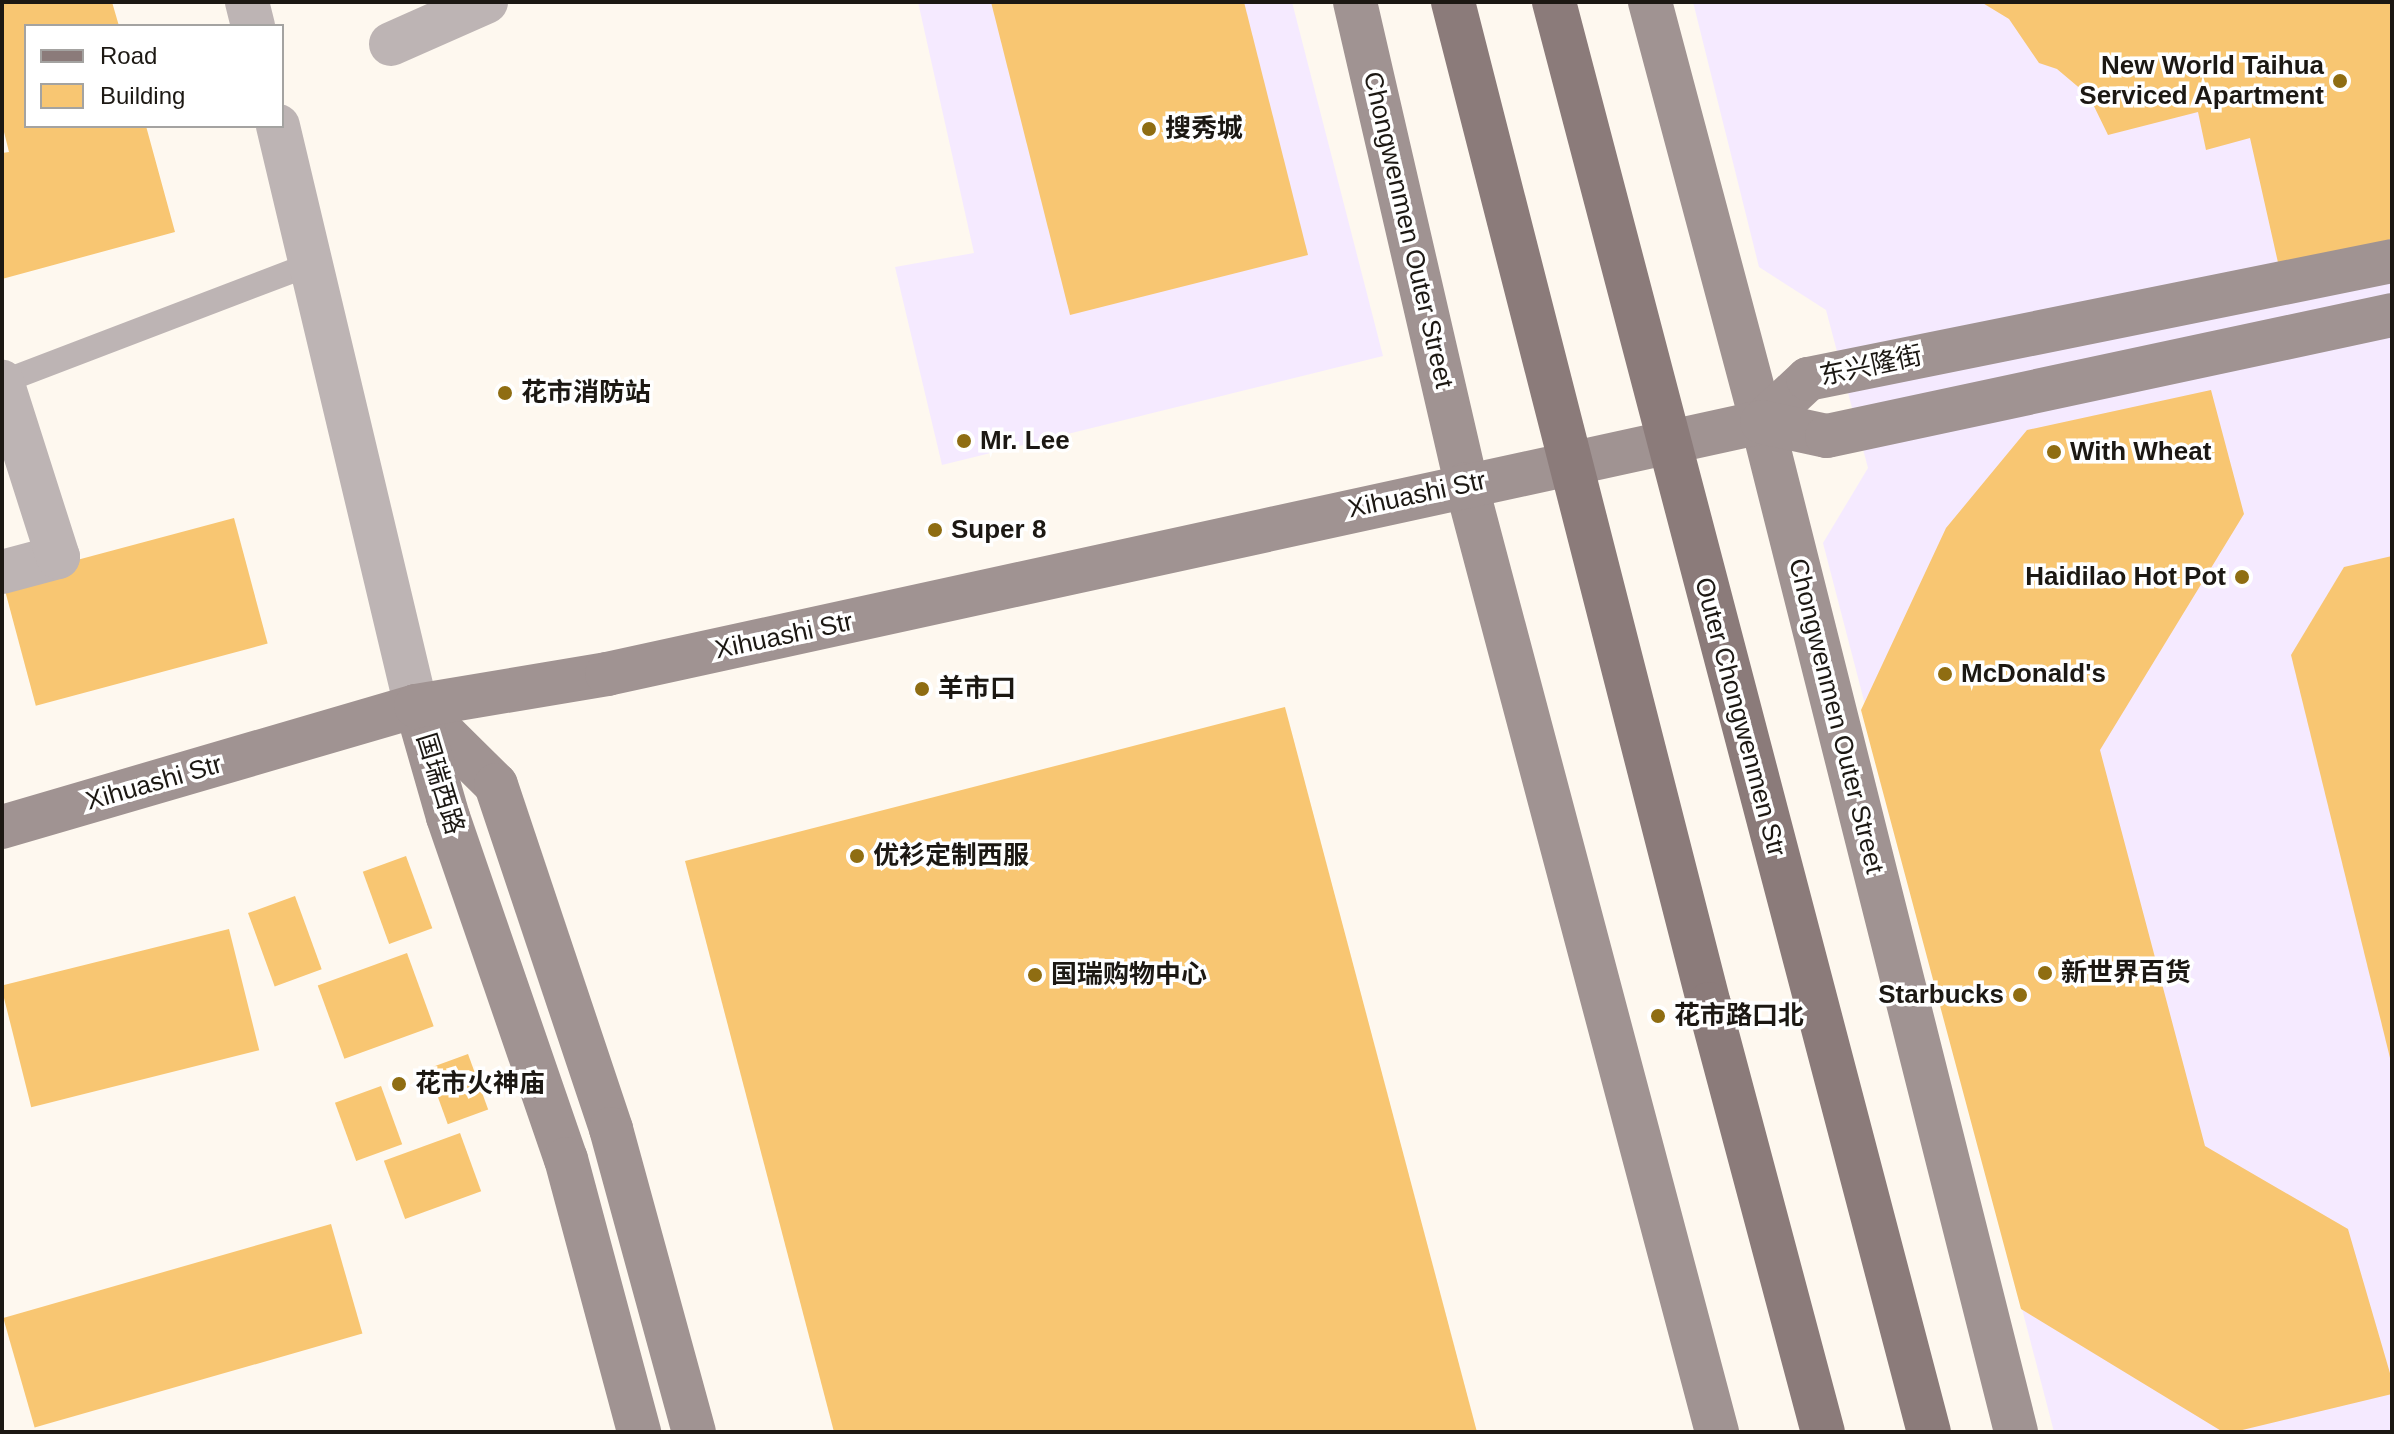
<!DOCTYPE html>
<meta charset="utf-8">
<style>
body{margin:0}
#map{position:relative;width:2394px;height:1434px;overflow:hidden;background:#fef8ef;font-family:Arial,"Noto Sans SC",sans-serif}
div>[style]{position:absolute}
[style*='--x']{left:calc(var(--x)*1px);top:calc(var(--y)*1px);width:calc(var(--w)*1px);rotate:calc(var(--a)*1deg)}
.commercial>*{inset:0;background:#f5eaff}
.building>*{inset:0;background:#f8c672;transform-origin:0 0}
.lane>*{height:24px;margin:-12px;padding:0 12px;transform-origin:12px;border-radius:12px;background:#bdb4b4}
.street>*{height:44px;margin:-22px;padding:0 22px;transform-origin:22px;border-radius:22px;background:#bdb4b4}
.secondary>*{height:44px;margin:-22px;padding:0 22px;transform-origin:22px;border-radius:22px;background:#a09392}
.primary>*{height:44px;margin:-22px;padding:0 22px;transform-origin:22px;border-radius:22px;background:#8b7b7a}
.dots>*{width:22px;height:22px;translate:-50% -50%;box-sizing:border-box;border:4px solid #fff;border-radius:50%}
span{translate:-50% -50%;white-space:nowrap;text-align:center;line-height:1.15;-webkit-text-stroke:7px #fff;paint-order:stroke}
.poi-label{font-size:26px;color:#1c1813;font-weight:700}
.right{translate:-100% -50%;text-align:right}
.left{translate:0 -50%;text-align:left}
.street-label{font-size:26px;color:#1c1813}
.frame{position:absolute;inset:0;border:4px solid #1c1813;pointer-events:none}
.legend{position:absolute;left:24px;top:24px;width:260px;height:104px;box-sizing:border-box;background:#fff;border:2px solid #a4a3a1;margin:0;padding:10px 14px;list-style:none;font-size:24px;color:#1c1813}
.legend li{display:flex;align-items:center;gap:16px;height:40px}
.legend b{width:40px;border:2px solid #a4a3a1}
</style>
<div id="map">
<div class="commercial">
<i style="clip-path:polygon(918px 2px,1292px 2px,1383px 356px,942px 465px,895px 267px,974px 253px)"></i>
<i style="clip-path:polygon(1693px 2px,2392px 2px,2392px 1432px,2054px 1432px,1823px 543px,1868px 468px,1826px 310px,1759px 267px)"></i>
</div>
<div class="building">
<i style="clip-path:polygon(2px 2px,112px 2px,119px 26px,26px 26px,26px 126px,146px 126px,175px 232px,2px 279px,2px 153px,9px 152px,2px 124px)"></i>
<i style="clip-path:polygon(991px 2px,1244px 2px,1308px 255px,1070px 315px)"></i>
<i style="clip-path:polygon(1981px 2px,2392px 2px,2392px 239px,2279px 267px,2250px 138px,2206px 150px,2198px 112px,2108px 135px,2089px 96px,2057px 69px,2039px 63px,2009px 19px)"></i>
<i style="clip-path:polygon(2211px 390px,2244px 514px,2100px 750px,2205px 1146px,2348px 1229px,2392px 1380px,2392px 1394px,2234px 1432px,2223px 1432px,2021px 1309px,1861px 710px,1946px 528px,2027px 430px)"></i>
<i style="left:234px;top:518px;width:130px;height:240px;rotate:75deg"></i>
<i style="clip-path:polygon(2392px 556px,2392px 1061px,2391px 1062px,2291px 655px,2344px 567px)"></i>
<i style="clip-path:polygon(1285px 707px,1477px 1432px,834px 1432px,685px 861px)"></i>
<i style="left:406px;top:856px;width:77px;height:46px;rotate:70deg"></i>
<i style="left:295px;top:896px;width:78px;height:50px;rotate:70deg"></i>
<i style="left:229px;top:929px;width:125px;height:235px;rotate:76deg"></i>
<i style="left:407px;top:953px;width:78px;height:95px;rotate:70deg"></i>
<i style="left:468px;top:1054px;width:59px;height:43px;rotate:70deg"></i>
<i style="left:381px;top:1086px;width:62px;height:49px;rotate:70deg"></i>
<i style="left:460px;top:1133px;width:62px;height:81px;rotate:70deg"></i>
<i style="left:331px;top:1224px;width:114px;height:341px;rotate:74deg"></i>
</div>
<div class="lane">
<i style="--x:2;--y:382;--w:331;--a:-20.9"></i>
</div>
<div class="street">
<i style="--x:247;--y:2;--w:25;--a:76"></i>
<i style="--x:391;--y:44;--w:104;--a:-23.9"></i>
<i style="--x:278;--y:126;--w:596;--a:76.62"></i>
<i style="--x:2;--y:572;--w:58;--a:-15"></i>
<i style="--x:58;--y:557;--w:184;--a:-107.7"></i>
</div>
<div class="secondary">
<i style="--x:1355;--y:2;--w:495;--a:77"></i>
<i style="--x:1466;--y:484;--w:981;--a:75.17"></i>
<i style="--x:1650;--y:2;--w:435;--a:75.1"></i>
<i style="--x:1762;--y:422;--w:1041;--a:75.88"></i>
<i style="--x:1762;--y:422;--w:63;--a:-43.1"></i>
<i style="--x:1808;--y:379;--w:596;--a:-11.42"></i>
<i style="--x:416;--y:706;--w:112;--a:44.6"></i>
<i style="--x:496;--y:785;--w:363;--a:71.5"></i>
<i style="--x:611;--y:1129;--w:314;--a:74.7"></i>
<i style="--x:417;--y:709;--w:112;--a:74"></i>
<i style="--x:448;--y:817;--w:362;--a:71"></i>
<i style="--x:566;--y:1159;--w:283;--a:75"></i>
<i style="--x:2;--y:827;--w:431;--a:-16.3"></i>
<i style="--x:416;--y:706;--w:194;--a:-9.5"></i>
<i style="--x:607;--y:674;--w:1182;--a:-12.31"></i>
<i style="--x:1762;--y:422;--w:66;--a:12.2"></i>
<i style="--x:1827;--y:436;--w:578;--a:-12.09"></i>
</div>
<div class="primary">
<i style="--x:1453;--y:2;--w:1034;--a:75.67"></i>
<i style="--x:1709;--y:1004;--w:443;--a:75.1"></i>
<i style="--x:1554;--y:2;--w:1478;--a:75.31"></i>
</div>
<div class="dots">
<i style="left:2340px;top:81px;background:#8f6d12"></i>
<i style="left:1149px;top:129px;background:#8f6d12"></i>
<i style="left:505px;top:393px;background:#8f6d12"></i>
<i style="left:964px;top:441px;background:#8f6d12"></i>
<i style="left:2054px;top:452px;background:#8f6d12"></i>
<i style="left:935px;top:530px;background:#8f6d12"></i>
<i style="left:2242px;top:577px;background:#8f6d12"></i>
<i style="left:1945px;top:674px;background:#8f6d12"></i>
<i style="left:922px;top:689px;background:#8f6d12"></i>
<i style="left:857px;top:856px;background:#8f6d12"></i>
<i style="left:2045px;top:973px;background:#8f6d12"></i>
<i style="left:1035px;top:975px;background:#8f6d12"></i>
<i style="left:2020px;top:995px;background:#8f6d12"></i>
<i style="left:1658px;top:1016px;background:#8f6d12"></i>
<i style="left:399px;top:1084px;background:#8f6d12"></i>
</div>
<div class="poi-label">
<span class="right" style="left:2324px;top:81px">New World Taihua<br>Serviced Apartment</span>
<span class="left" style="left:1165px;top:129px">搜秀城</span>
<span class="left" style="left:521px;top:393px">花市消防站</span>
<span class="left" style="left:980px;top:441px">Mr. Lee</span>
<span class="left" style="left:2070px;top:452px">With Wheat</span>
<span class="left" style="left:951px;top:530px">Super 8</span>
<span class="right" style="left:2226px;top:577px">Haidilao Hot Pot</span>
<span class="left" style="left:1961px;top:674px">McDonald's</span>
<span class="left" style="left:938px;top:689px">羊市口</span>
<span class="left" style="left:873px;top:856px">优衫定制西服</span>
<span class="left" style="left:2061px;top:973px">新世界百货</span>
<span class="left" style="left:1051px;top:975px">国瑞购物中心</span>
<span class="right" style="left:2004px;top:995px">Starbucks</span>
<span class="left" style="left:1674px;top:1016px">花市路口北</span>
<span class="left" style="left:415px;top:1084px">花市火神庙</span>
</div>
<div class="street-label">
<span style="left:1408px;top:230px;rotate:77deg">Chongwenmen Outer Street</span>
<span style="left:1871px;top:366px;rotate:-12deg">东兴隆街</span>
<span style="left:1417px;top:495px;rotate:-12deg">Xihuashi Str</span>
<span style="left:784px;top:636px;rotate:-12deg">Xihuashi Str</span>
<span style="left:1836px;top:716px;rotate:76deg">Chongwenmen Outer Street</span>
<span style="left:1740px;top:717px;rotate:75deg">Outer Chongwenmen Str</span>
<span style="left:154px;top:783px;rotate:-16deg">Xihuashi Str</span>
<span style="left:440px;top:784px;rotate:73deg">国瑞西路</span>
</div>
<div class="frame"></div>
<ul class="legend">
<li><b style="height:10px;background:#8b7b7a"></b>Road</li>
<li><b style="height:22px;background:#f8c672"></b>Building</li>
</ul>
</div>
